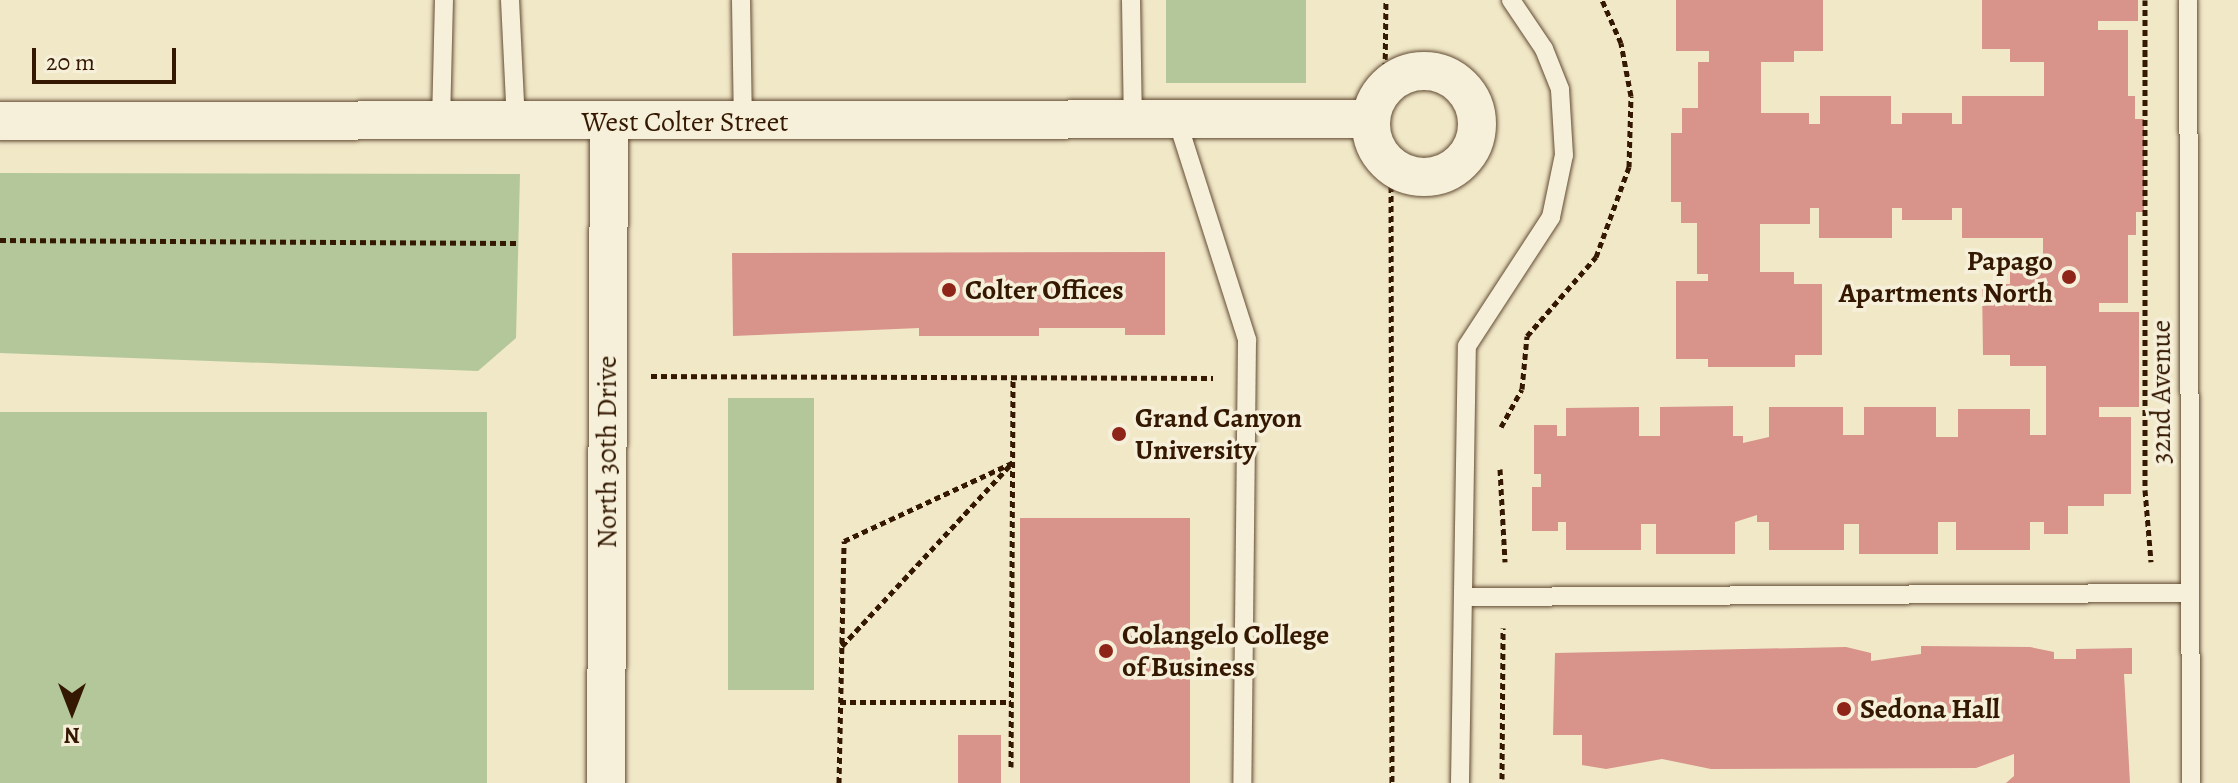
<!DOCTYPE html>
<style>
body{margin:0}
#map{position:relative;width:2238px;height:783px;overflow:hidden;background:#f1e8c8;font-family:Alegreya,serif}
div>[style]{position:absolute}
[style*='--x']{left:calc(var(--x)*1px);top:calc(var(--y)*1px);width:calc(var(--w)*1px);rotate:calc(var(--a)*1deg)}
.green>*{inset:0;background:#b4c79a;transform-origin:0 0}
.building>*{inset:0;background:#d8938a;transform-origin:0 0}
.path>*{height:5px;margin-top:-2.5px;transform-origin:0;background:repeating-linear-gradient(90deg,#341801 0 6px,transparent 0 10px)}
.roads{filter:drop-shadow(0 0 2px #634c33) drop-shadow(0 0 2px #634c33)}
.lane>*{height:18px;margin:-9px;padding:0 9px;transform-origin:9px;border-radius:9px;background:#f6f0db}
.street>*{height:38px;margin:-19px;padding:0 19px;transform-origin:19px;border-radius:19px;background:#f6f0db}
.street>.ring{margin:-19px;padding:0;box-sizing:content-box;background:none;border:38px solid #f6f0db;border-radius:50%}
.dots>*{width:22px;height:22px;translate:-50% -50%;box-sizing:border-box;border:4px solid #f6f0db;border-radius:50%}
span{translate:-50% -50%;white-space:nowrap;text-align:center;line-height:1.15;-webkit-text-stroke:7px #f6f0db;paint-order:stroke}
.street-label{font-size:28px;color:#341801}
.poi-label{font-size:28px;color:#341801;font-weight:700}
.right{translate:-100% -50%;text-align:right}
.left{translate:0 -50%;text-align:left}
.north{position:absolute;left:32px;top:671px;width:80px;height:80px;-webkit-text-stroke:6px #f6f0db;paint-order:stroke;rotate:180deg;font-size:22px;font-weight:700;line-height:32px;text-align:center;color:#341801}
.north::after{content:'';display:block;margin:auto;width:28px;height:36px;background:#341801;clip-path:polygon(50% 0,100% 100%,50% 72%,0 100%)}
.scale{position:absolute;left:32px;top:48px;width:144px;height:36px;box-sizing:border-box;border:4px solid #341801;border-top:0;padding-left:10px;font-size:24px;line-height:28px;white-space:nowrap;color:#341801;-webkit-text-stroke:6px #f6f0db;paint-order:stroke}
</style>
<div id="map">
<div class="green">
<i style="left:1166px;top:0;width:140px;height:83px"></i>
<i style="clip-path:polygon(0 173px,520px 174px,516px 338px,478px 371px,0 353px)"></i>
<i style="left:728px;top:398px;width:86px;height:292px"></i>
<i style="left:0;top:412px;width:487px;height:371px"></i>
</div>
<div class="building">
<i style="clip-path:polygon(1676px 0,1823px 0,1823px 51px,1794px 51px,1794px 62px,1761px 62px,1761px 113px,1809px 113px,1809px 124px,1820px 124px,1820px 96px,1891px 96px,1891px 124px,1902px 124px,1902px 113px,1952px 113px,1952px 124px,1962px 124px,1962px 96px,2044px 96px,2044px 62px,2010px 62px,2010px 49px,1982px 49px,1982px 0,2138px 0,2138px 21px,2098px 21px,2098px 30px,2128px 30px,2128px 96px,2135px 96px,2135px 119px,2144px 119px,2144px 212px,2136px 212px,2136px 235px,2128px 235px,2128px 303px,2099px 303px,2099px 312px,2139px 312px,2139px 407px,2099px 407px,2099px 417px,2131px 417px,2131px 494px,2104px 494px,2104px 506px,2068px 506px,2068px 534px,2044px 534px,2044px 522px,2030px 522px,2030px 550px,1956px 550px,1956px 522px,1938px 522px,1938px 554px,1859px 554px,1859px 524px,1844px 524px,1844px 550px,1769px 550px,1769px 522px,1757px 522px,1757px 515px,1735px 522px,1735px 554px,1656px 554px,1656px 524px,1641px 524px,1641px 550px,1566px 550px,1566px 522px,1558px 522px,1558px 531px,1532px 531px,1532px 487px,1541px 487px,1541px 474px,1534px 474px,1534px 425px,1557px 425px,1557px 436px,1566px 436px,1566px 408px,1639px 407px,1639px 436px,1660px 436px,1660px 407px,1733px 406px,1733px 436px,1743px 436px,1743px 443px,1769px 437px,1769px 407px,1843px 407px,1843px 435px,1864px 435px,1864px 407px,1936px 407px,1936px 437px,1958px 437px,1958px 409px,2030px 409px,2030px 435px,2046px 435px,2046px 366px,2010px 366px,2010px 355px,1983px 355px,1982px 284px,2010px 284px,2010px 271px,2043px 271px,2043px 238px,1962px 238px,1962px 208px,1952px 208px,1952px 220px,1902px 220px,1902px 208px,1892px 208px,1892px 238px,1819px 238px,1819px 208px,1810px 208px,1810px 224px,1760px 224px,1760px 272px,1794px 272px,1794px 284px,1822px 284px,1822px 355px,1795px 355px,1795px 367px,1708px 367px,1708px 359px,1676px 359px,1676px 281px,1708px 281px,1708px 274px,1697px 274px,1697px 223px,1681px 223px,1681px 202px,1671px 202px,1671px 133px,1682px 133px,1682px 108px,1698px 108px,1698px 62px,1709px 62px,1709px 51px,1676px 51px)"></i>
<i style="clip-path:polygon(1165px 252px,1165px 335px,1125px 335px,1125px 328px,1039px 328px,1039px 336px,919px 336px,919px 328px,733px 336px,732px 253px)"></i>
<i style="left:1020px;top:518px;width:170px;height:265px"></i>
<i style="clip-path:polygon(1921px 646px,2030px 647px,2054px 652px,2054px 659px,2076px 659px,2076px 649px,2132px 648px,2132px 674px,2124px 674px,2130px 783px,2006px 783px,2014px 776px,2014px 754px,1976px 768px,1711px 769px,1662px 759px,1606px 769px,1582px 765px,1582px 735px,1553px 735px,1555px 653px,1846px 647px,1871px 653px,1871px 661px,1921px 654px)"></i>
<i style="left:958px;top:735px;width:43px;height:48px"></i>
</div>
<div class="path">
<i style="--x:2145;--y:0;--w:490;--a:90"></i>
<i style="--x:2145;--y:490;--w:72;--a:85.2"></i>
<i style="--x:1385;--y:79;--w:79;--a:-89.3"></i>
<i style="--x:1391;--y:166;--w:617;--a:89.91"></i>
<i style="--x:0;--y:240;--w:520;--a:0.33"></i>
<i style="--x:651;--y:376;--w:562;--a:0.2"></i>
<i style="--x:1501;--y:427;--w:43;--a:-61.1"></i>
<i style="--x:1522;--y:389;--w:53;--a:-84.6"></i>
<i style="--x:1527;--y:336;--w:105;--a:-48.9"></i>
<i style="--x:1596;--y:257;--w:96;--a:-69.9"></i>
<i style="--x:1629;--y:167;--w:71;--a:-88.4"></i>
<i style="--x:1631;--y:96;--w:54;--a:-100.7"></i>
<i style="--x:1621;--y:43;--w:47;--a:-113.8"></i>
<i style="--x:1500;--y:469;--w:93;--a:86.9"></i>
<i style="--x:842;--y:646;--w:246;--a:-47.1"></i>
<i style="--x:840;--y:702;--w:171;--a:0"></i>
<i style="--x:1011;--y:767;--w:390;--a:-89.7"></i>
<i style="--x:1502;--y:779;--w:151;--a:-89.6"></i>
<i style="--x:839;--y:783;--w:242;--a:-88.8"></i>
<i style="--x:844;--y:541;--w:185;--a:-24.9"></i>
</div>
<div class="roads">
<div class="lane">
<i style="--x:510;--y:0;--w:122;--a:87.2"></i>
<i style="--x:741;--y:0;--w:123;--a:89.1"></i>
<i style="--x:1131;--y:0;--w:121;--a:89.1"></i>
<i style="--x:2188;--y:0;--w:783;--a:89.78"></i>
<i style="--x:1177;--y:120;--w:231;--a:72.3"></i>
<i style="--x:1247;--y:340;--w:443;--a:90.6"></i>
<i style="--x:441;--y:122;--w:122;--a:-88.6"></i>
<i style="--x:1463;--y:597;--w:727;--a:-0.32"></i>
<i style="--x:1460;--y:783;--w:437;--a:-89.1"></i>
<i style="--x:1467;--y:346;--w:154;--a:-56.9"></i>
<i style="--x:1551;--y:217;--w:63;--a:-78.2"></i>
<i style="--x:1564;--y:155;--w:66;--a:-93.5"></i>
<i style="--x:1560;--y:89;--w:43;--a:-111.8"></i>
<i style="--x:1544;--y:49;--w:59;--a:-124"></i>
</div>
<div class="street">
<i class="ring" style="left:1371px;top:71px;width:68px;height:68px"></i>
<i style="--x:0;--y:121;--w:1370;--a:-0.08"></i>
<i style="--x:606;--y:783;--w:661;--a:-89.74"></i>
</div>
</div>
<div class="dots">
<i style="left:2069px;top:277px;background:#8f2418"></i>
<i style="left:949px;top:290px;background:#8f2418"></i>
<i style="left:1119px;top:434px;background:#8f2418"></i>
<i style="left:1106px;top:651px;background:#8f2418"></i>
<i style="left:1844px;top:709px;background:#8f2418"></i>
</div>
<div class="street-label">
<span style="left:685px;top:122px">West Colter Street</span>
<span style="left:2161px;top:392px;rotate:-90deg">32nd Avenue</span>
<span style="left:607px;top:452px;rotate:-90deg">North 30th Drive</span>
</div>
<div class="poi-label">
<span class="right" style="left:2053px;top:277px">Papago<br>Apartments North</span>
<span class="left" style="left:965px;top:290px">Colter Offices</span>
<span class="left" style="left:1135px;top:434px">Grand Canyon<br>University</span>
<span class="left" style="left:1122px;top:651px">Colangelo College<br>of Business</span>
<span class="left" style="left:1860px;top:709px">Sedona Hall</span>
</div>
<div class="north">N</div>
<div class="scale">20 m</div>
</div>
